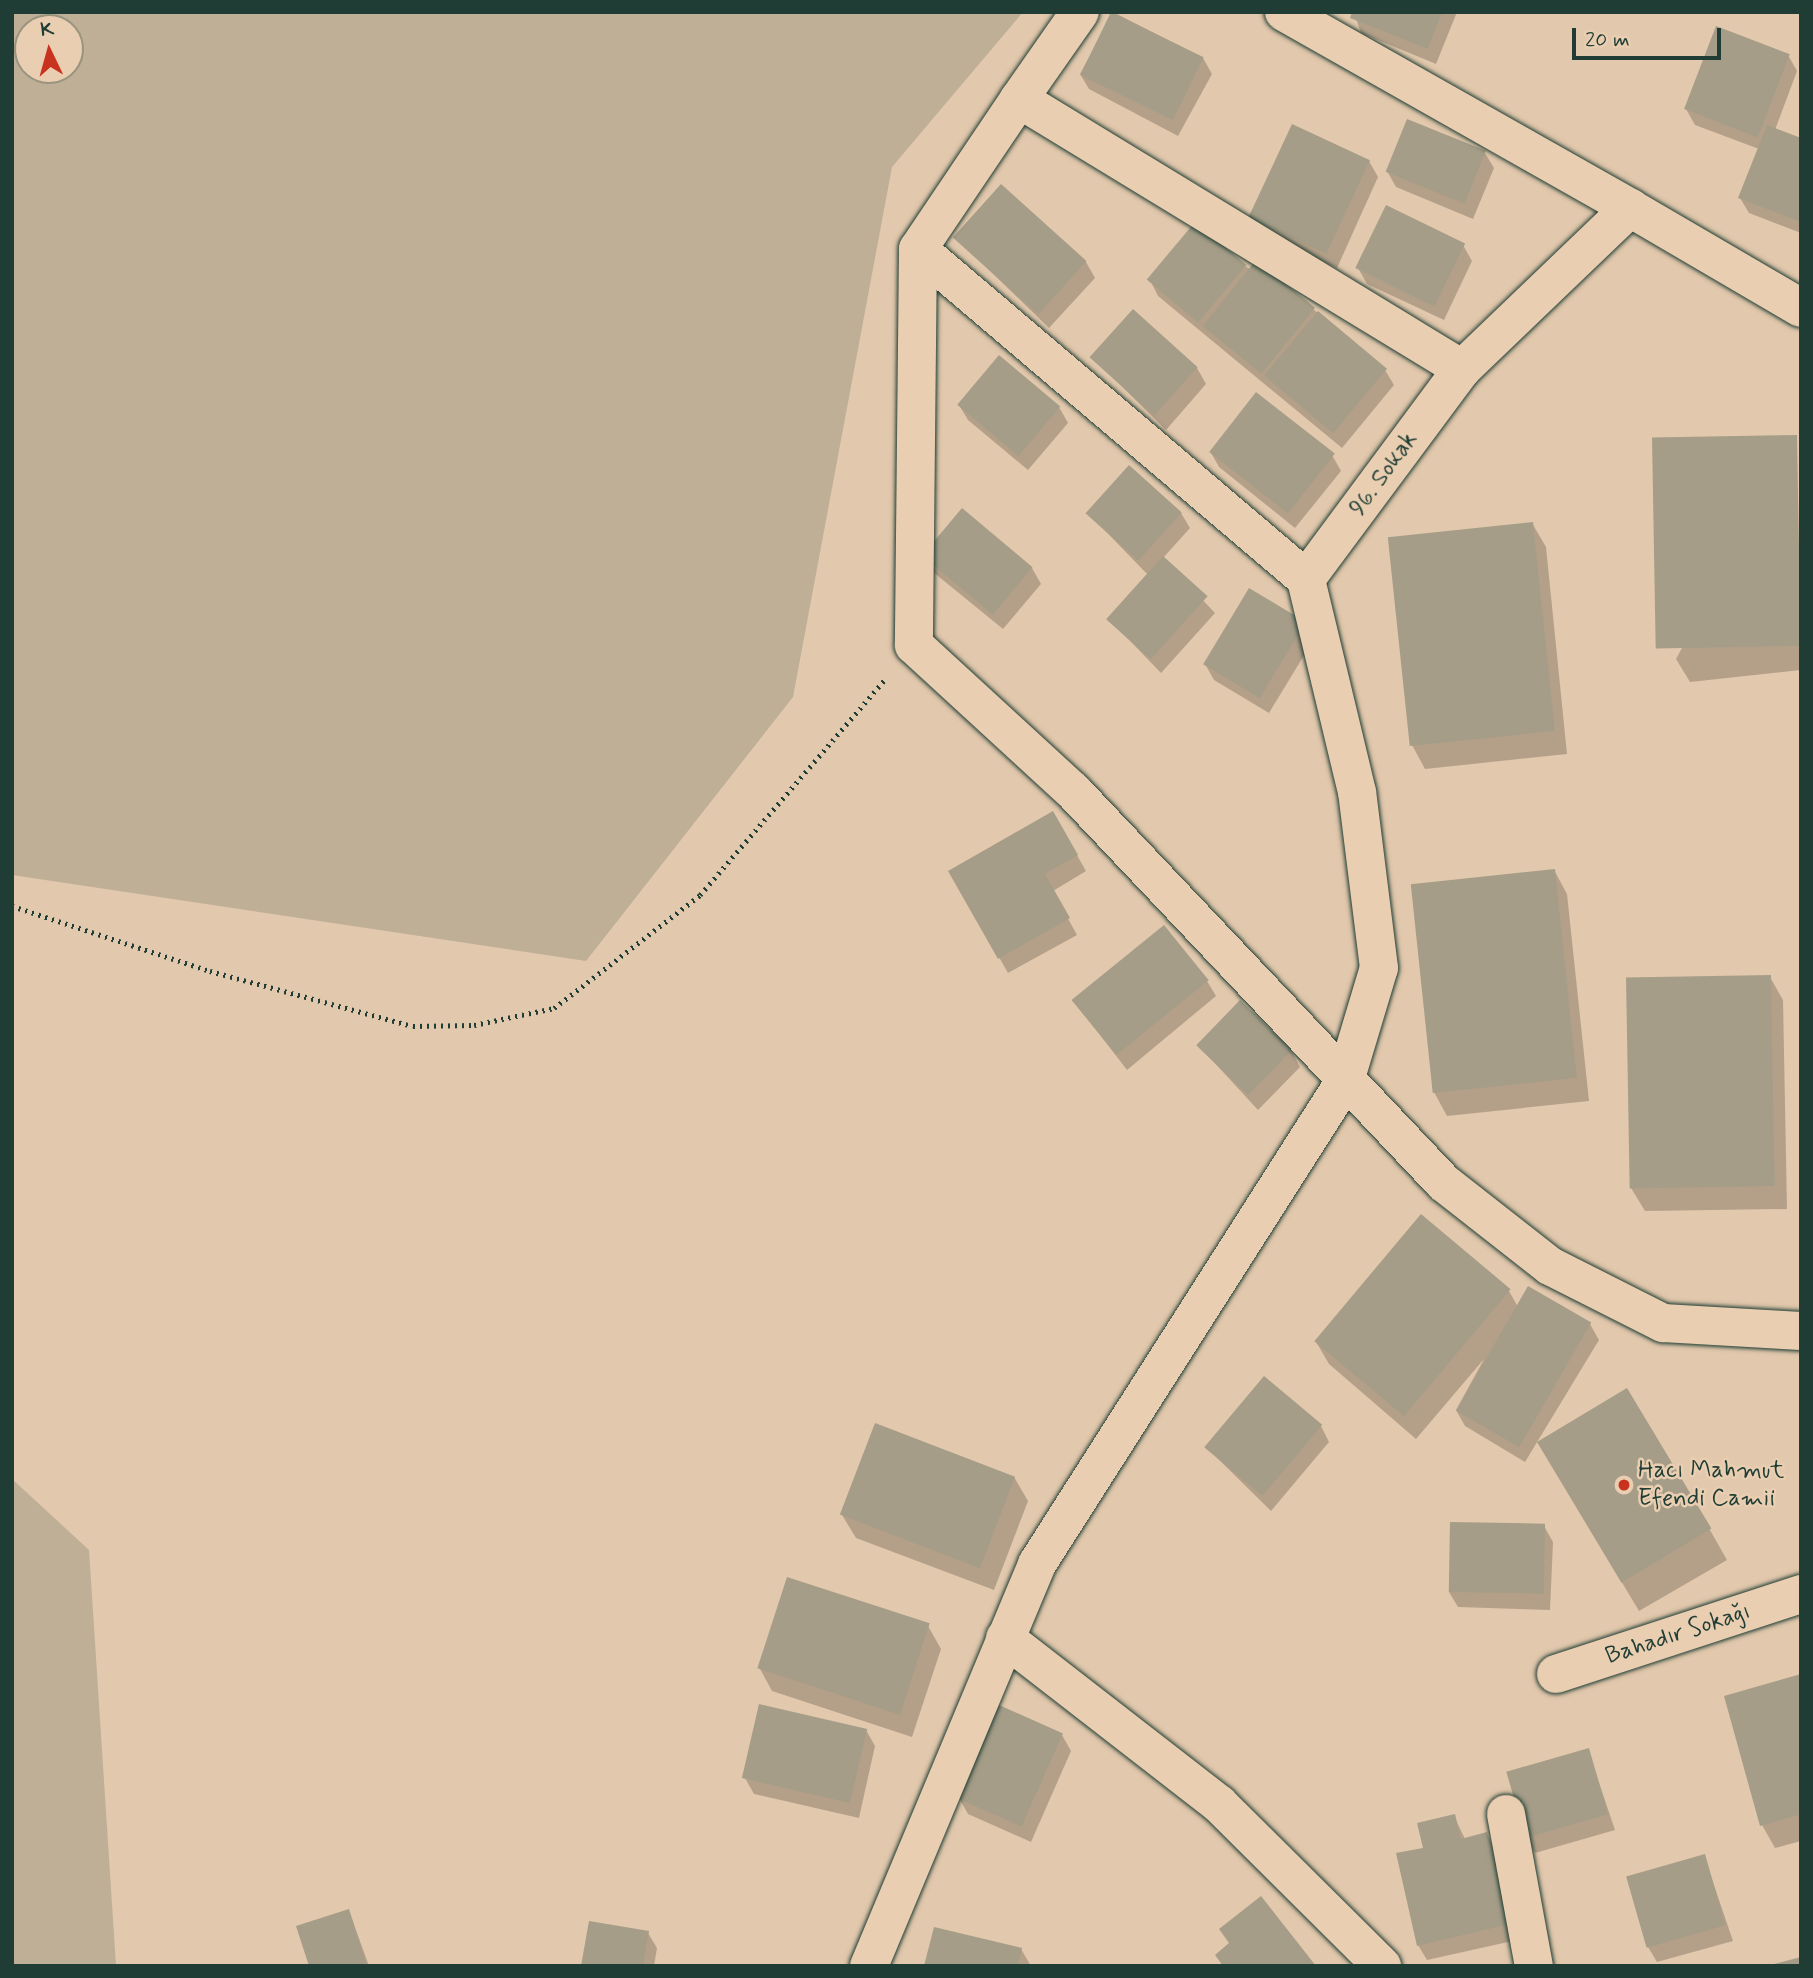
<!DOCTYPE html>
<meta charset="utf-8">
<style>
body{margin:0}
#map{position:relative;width:1813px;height:1978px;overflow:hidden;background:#e2c8ac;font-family:Mynerve,sans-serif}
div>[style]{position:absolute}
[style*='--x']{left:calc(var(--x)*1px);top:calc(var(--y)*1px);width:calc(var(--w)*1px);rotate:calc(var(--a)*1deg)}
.green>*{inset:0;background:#beaf96}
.shadow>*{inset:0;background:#0003}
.building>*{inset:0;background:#a59d87;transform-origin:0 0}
.path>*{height:4.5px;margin-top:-2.25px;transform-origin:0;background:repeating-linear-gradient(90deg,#1f3d34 0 2px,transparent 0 7px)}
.roads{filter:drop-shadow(0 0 2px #1f3d34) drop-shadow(0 0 2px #1f3d34)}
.minor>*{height:38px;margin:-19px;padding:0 19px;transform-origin:19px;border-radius:19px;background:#eaceb1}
.dots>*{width:19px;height:19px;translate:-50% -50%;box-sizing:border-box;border:4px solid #eaceb1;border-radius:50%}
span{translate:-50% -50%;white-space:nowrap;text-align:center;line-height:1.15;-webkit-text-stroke:5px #eaceb1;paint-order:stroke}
.street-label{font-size:24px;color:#1f3d34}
.poi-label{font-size:24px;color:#1f3d34}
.left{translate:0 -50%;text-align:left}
.frame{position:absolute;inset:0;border:14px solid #1f3d34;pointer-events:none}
.north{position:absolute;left:14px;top:14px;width:70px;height:70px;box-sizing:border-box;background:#eaceb1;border:2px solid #99947f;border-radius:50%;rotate:355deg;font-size:19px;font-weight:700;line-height:28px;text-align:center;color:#1f3d34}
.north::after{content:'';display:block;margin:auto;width:24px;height:32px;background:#c8321e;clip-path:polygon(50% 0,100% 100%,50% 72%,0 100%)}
.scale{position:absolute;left:1572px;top:28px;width:149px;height:32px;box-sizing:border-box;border:4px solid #1f3d34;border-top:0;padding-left:9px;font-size:21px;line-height:24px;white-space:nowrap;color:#1f3d34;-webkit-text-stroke:5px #eaceb1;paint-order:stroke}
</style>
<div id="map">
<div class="green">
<i style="clip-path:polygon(evenodd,12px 12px,1023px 12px,892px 167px,793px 697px,586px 961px,12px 875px,12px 12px,28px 28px,70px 28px,70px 70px,28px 70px,28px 28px)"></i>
<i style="clip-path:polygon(12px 1479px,89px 1550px,116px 1966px,12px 1966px)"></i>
</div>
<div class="shadow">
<i style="clip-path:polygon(1113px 12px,1203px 58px,1212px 74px,1178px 136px,1089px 89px,1080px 74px)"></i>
<i style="clip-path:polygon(1354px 12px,1457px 12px,1436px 64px,1361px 33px)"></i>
<i style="clip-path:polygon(1788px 55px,1797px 71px,1775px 130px,1801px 140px,1801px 233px,1749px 213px,1740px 198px,1759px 149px,1695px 125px,1686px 109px)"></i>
<i style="clip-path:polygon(1485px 153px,1494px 168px,1473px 219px,1396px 187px,1387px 171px)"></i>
<i style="clip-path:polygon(1369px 161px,1378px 177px,1337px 268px,1261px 234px,1252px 218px)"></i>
<i style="clip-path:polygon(955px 237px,1086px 262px,1095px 278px,1049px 328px)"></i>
<i style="clip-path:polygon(1463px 245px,1472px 261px,1444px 320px,1367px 284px,1358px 268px)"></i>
<i style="clip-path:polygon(1245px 266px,1313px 309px,1385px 370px,1394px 385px,1342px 448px,1158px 296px,1150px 280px)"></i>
<i style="clip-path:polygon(999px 357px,1059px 407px,1068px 423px,1028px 470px,968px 420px,959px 405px)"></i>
<i style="clip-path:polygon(1093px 358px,1197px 368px,1206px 384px,1166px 430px)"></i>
<i style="clip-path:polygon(1796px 437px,1801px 670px,1690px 682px,1676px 659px)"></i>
<i style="clip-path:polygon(1210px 451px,1332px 455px,1341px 471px,1295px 528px,1219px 467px)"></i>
<i style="clip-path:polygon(1088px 513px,1181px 513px,1190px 528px,1163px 558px,1215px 613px,1161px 673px,1109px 619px,1148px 575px)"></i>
<i style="clip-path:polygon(1532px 523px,1546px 547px,1567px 754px,1425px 769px,1412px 745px)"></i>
<i style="clip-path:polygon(924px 556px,1032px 568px,1041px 584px,1003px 629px,933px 572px)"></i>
<i style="clip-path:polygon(1249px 590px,1314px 639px,1269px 713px,1214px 680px,1205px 664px)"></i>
<i style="clip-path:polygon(1053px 813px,1086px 871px,1053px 891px,1077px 935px,1008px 973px,950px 871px)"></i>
<i style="clip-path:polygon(1554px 870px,1567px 894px,1589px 1101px,1447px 1116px,1434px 1092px)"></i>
<i style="clip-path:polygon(1770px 977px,1783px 1000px,1787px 1209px,1645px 1211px,1631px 1188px)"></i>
<i style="clip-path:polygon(1207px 981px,1216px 996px,1127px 1070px,1075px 1002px)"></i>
<i style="clip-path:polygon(1199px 1046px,1291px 1051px,1300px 1067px,1258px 1110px)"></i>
<i style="clip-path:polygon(1509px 1291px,1518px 1307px,1590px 1324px,1599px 1340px,1525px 1462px,1465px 1426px,1456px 1410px,1484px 1359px,1416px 1439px,1329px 1364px,1315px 1340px)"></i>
<i style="clip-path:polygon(1321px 1426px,1329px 1442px,1271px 1511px,1206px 1447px)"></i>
<i style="clip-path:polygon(1556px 1472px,1710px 1530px,1727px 1560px,1639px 1611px)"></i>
<i style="clip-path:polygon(1014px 1477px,1028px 1501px,994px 1590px,856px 1538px,842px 1515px)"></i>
<i style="clip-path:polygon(1544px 1526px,1553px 1542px,1550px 1610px,1458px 1607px,1449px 1592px)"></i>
<i style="clip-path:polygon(928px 1626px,941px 1649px,912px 1737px,772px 1691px,759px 1667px)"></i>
<i style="clip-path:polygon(1801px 1676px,1801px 1841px,1775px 1848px,1762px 1825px)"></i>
<i style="clip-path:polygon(866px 1730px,875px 1746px,859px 1818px,754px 1794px,745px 1778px)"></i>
<i style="clip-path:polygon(1062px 1735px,1071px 1751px,1031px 1842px,968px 1814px,959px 1798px)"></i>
<i style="clip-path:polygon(1588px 1750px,1615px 1830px,1535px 1853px,1526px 1837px)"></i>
<i style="clip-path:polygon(1454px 1816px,1465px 1839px,1487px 1834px,1495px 1850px,1517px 1940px,1427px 1960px,1418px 1945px,1425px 1849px)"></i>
<i style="clip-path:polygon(1704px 1856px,1733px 1941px,1657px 1962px,1648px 1947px)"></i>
<i style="clip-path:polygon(349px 1911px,369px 1966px,310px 1966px)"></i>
<i style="clip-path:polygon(648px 1933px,657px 1948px,654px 1966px,583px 1966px)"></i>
<i style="clip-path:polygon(1021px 1949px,1031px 1966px,926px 1966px)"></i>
</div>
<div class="building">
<i style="left:1111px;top:12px;width:103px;height:70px;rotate:26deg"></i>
<i style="clip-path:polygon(1352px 12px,1442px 12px,1428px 49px,1350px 18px)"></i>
<i style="left:1716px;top:26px;width:79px;height:89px;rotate:21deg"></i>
<i style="left:1407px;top:119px;width:85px;height:57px;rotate:22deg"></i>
<i style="left:1292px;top:124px;width:86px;height:103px;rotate:25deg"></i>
<i style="clip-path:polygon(1767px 125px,1801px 138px,1801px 222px,1738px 198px)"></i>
<i style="left:1001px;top:184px;width:115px;height:72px;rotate:42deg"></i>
<i style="left:1386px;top:205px;width:88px;height:70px;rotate:26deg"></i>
<i style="left:1195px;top:222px;width:67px;height:75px;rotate:40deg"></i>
<i style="left:1256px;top:260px;width:76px;height:85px;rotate:39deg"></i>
<i style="left:1133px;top:309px;width:87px;height:65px;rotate:42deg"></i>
<i style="left:1318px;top:311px;width:90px;height:84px;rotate:40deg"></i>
<i style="left:999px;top:355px;width:80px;height:65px;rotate:40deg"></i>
<i style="left:1256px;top:392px;width:100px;height:76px;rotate:38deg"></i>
<i style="left:1797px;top:435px;width:211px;height:145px;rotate:89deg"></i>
<i style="left:1129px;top:465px;width:71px;height:65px;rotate:42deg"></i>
<i style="left:962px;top:508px;width:92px;height:62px;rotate:40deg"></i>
<i style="left:1533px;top:522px;width:210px;height:146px;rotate:84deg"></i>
<i style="left:1163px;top:556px;width:60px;height:85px;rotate:42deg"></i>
<i style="left:1249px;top:588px;width:66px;height:89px;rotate:31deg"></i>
<i style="clip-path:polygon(1053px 811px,1078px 855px,1045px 874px,1070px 918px,998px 959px,948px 871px)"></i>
<i style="left:1555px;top:869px;width:210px;height:145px;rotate:84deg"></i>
<i style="left:1164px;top:925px;width:71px;height:119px;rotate:51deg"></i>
<i style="left:1771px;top:975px;width:211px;height:145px;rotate:89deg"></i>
<i style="left:1240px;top:1000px;width:72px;height:63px;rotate:44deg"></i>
<i style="left:1421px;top:1214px;width:117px;height:166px;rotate:40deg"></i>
<i style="left:1528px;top:1286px;width:73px;height:144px;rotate:30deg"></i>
<i style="left:1264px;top:1376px;width:76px;height:93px;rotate:40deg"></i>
<i style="left:1627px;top:1388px;width:164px;height:105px;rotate:59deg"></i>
<i style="left:875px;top:1423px;width:150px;height:98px;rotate:21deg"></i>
<i style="left:1450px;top:1522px;width:95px;height:70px;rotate:1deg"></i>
<i style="left:787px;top:1577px;width:150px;height:96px;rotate:18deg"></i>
<i style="clip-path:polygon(1801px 1674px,1801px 1814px,1760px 1826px,1724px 1696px)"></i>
<i style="left:759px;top:1704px;width:111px;height:76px;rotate:13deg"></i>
<i style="left:999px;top:1705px;width:70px;height:102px;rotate:24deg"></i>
<i style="left:1589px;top:1748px;width:69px;height:86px;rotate:74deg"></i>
<i style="clip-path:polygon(1455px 1814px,1461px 1839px,1487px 1832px,1509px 1924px,1417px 1946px,1396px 1853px,1423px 1848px,1417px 1823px)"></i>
<i style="left:1705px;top:1854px;width:74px;height:82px;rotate:74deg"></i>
<i style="clip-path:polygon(1261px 1896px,1316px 1966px,1223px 1966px,1215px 1955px,1229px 1943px,1219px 1929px)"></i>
<i style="clip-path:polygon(349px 1909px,367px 1966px,309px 1966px,296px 1926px)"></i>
<i style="clip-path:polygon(589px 1921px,649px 1931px,643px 1966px,581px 1966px)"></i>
<i style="clip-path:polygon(934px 1927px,1022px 1948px,1018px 1966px,924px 1966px)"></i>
<i style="clip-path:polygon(1801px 1957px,1801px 1966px,1771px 1966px,1770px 1965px)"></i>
</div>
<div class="path">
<i style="--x:12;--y:906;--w:208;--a:18.2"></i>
<i style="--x:210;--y:971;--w:210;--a:15.2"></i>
<i style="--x:413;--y:1026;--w:61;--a:-0.9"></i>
<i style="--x:474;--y:1025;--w:82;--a:-12"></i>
<i style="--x:554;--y:1008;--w:185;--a:-37.7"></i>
<i style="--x:700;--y:895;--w:286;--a:-49.4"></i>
</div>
<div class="roads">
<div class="minor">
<i style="--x:1284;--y:12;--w:398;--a:29.5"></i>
<i style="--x:1019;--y:99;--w:106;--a:-55"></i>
<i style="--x:918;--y:249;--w:396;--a:90.6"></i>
<i style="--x:914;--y:645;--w:216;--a:42.6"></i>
<i style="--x:1073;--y:791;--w:540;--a:46.58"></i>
<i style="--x:1444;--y:1183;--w:135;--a:38.1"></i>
<i style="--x:1550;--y:1266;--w:127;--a:26.8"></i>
<i style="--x:1663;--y:1323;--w:138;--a:3.3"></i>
<i style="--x:1306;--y:579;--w:262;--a:-53.4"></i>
<i style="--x:1005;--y:1638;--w:271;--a:37.8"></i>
<i style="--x:1219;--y:1804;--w:230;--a:44.8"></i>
<i style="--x:1556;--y:1674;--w:258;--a:-18.1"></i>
<i style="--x:1506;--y:1814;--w:155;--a:79.6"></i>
<i style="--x:869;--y:1966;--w:436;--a:-67.3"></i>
<i style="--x:1037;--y:1564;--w:573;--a:-57.48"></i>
<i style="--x:1345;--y:1081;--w:118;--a:-73.3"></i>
<i style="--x:1379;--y:968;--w:177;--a:-97.1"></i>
<i style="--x:1357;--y:792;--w:219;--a:-103.5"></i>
<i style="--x:1306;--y:579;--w:509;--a:-139.62"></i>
<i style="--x:918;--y:249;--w:181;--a:-56"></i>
<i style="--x:1019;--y:99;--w:519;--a:31.36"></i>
<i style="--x:1462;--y:369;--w:233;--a:-43.8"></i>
<i style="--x:1630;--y:208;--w:198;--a:30.3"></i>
</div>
</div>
<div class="dots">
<i style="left:1624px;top:1485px;background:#c8321e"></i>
</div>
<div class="street-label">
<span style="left:1384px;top:474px;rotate:-54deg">96. Sokak</span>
<span style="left:1678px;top:1634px;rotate:-18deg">Bahadır Sokağı</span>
</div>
<div class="poi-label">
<span class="left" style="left:1638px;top:1485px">Hacı Mahmut<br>Efendi Camii</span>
</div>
<div class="frame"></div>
<div class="north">K</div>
<div class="scale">20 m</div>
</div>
